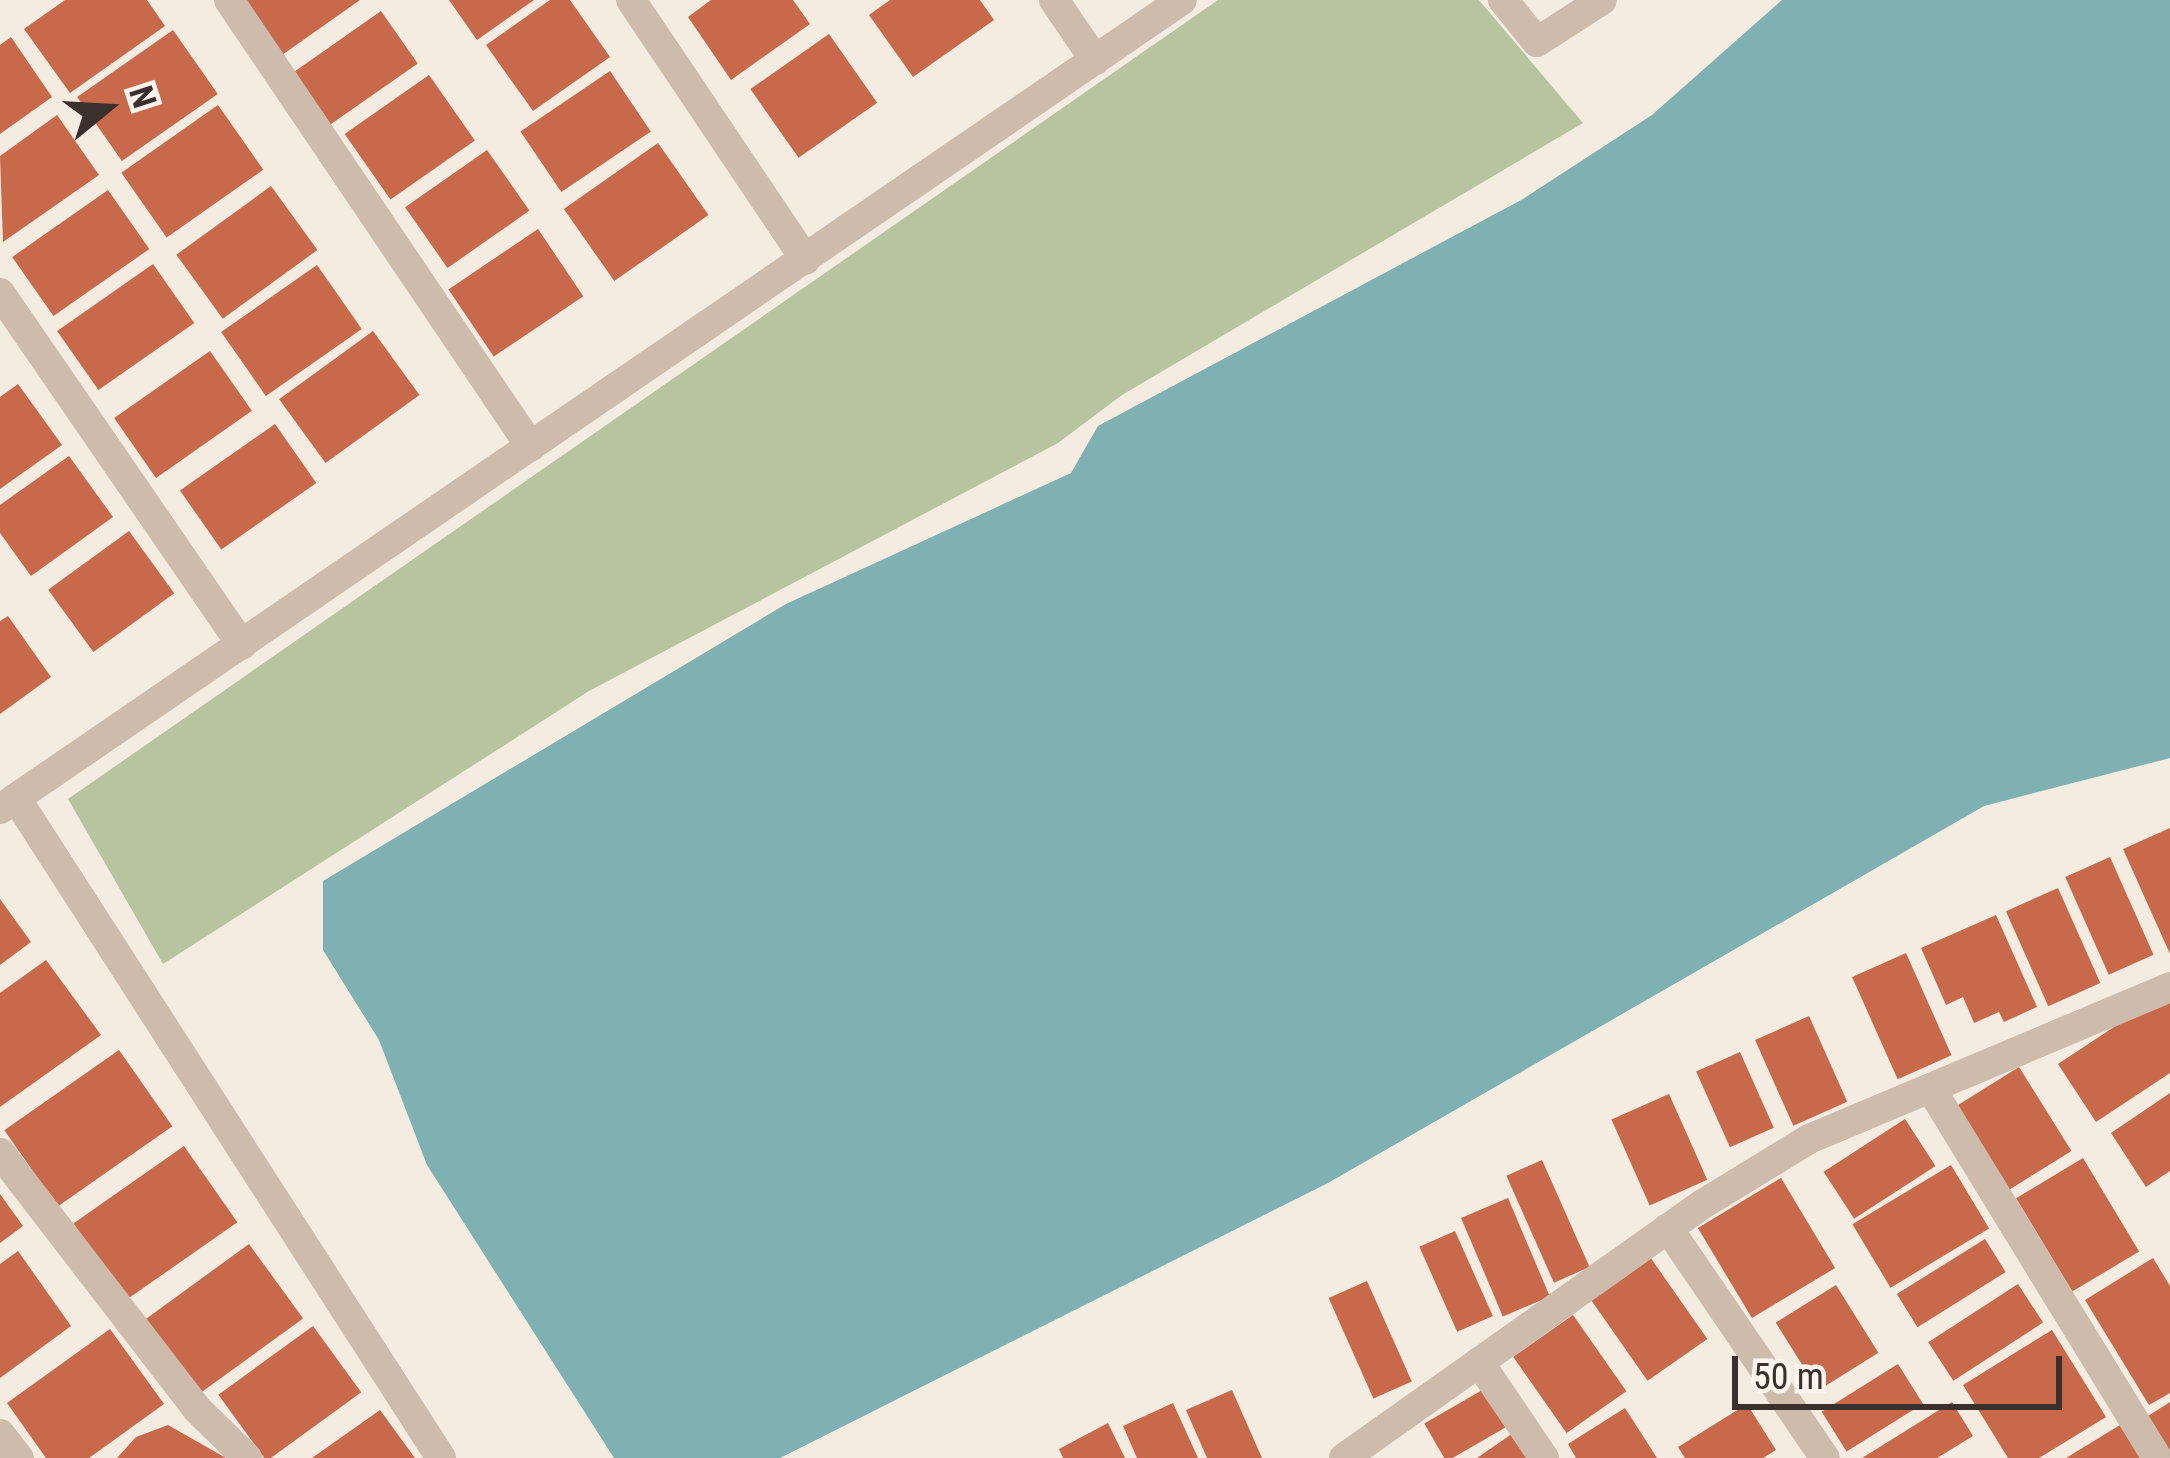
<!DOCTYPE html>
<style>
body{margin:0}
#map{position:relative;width:2170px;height:1458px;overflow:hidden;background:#f4ebe1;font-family:"Roboto Condensed",sans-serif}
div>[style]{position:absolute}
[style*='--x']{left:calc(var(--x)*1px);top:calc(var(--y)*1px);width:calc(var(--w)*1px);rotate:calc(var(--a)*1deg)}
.green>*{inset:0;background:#b8c4a0}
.water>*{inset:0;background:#7fb0b2}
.building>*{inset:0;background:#c8694b;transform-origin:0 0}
.minor>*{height:30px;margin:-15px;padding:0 15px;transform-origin:15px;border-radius:15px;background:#cdbbac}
span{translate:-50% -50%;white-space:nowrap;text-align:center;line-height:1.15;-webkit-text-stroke:12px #fbf5ee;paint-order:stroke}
.north{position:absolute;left:48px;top:48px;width:120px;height:120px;-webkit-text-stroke:9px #fbf5ee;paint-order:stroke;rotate:72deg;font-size:33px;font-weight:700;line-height:48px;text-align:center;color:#3b302b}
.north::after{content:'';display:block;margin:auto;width:42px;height:54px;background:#3b302b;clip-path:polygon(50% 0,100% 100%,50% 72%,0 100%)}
.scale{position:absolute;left:1732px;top:1356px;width:330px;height:54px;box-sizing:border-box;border:6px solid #3b302b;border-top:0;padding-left:15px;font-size:36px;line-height:42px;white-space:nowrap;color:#3b302b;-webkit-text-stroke:9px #fbf5ee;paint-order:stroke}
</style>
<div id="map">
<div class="green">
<i style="clip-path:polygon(1218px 0,1479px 0,1583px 123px,1122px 395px,1058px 443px,589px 691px,163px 964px,68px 799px)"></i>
</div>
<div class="water">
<i style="clip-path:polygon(1782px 0,2170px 0,2170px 758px,1984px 806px,1328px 1183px,780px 1458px,614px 1458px,427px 1165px,379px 1040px,323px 950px,323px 881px,786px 604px,1071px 473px,1098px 426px,1523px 199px,1652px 115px)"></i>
</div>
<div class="building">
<i style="clip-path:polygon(65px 0,147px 0,165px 26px,70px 93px,24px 29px)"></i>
<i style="clip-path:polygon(243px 0,360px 0,282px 55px)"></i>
<i style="clip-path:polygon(449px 0,534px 0,477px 40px)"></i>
<i style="clip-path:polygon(550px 0,570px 0,610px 57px,533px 111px,486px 45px)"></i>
<i style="clip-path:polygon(711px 0,793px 0,810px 24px,731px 80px,688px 17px)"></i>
<i style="clip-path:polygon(890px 0,980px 0,994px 20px,913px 77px,869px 15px)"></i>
<i style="left:381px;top:11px;width:64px;height:111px;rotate:55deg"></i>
<i style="left:173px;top:30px;width:78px;height:117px;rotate:55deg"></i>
<i style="left:829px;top:34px;width:84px;height:96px;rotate:55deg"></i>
<i style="clip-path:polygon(11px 37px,52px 97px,0 134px,0 45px)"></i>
<i style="left:610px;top:71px;width:73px;height:108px;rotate:56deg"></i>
<i style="left:429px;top:75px;width:80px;height:103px;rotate:55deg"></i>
<i style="left:218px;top:105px;width:79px;height:118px;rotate:55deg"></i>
<i style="clip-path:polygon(57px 115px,99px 175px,3px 242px,0 156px)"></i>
<i style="left:658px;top:143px;width:88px;height:115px;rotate:55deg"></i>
<i style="left:487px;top:150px;width:74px;height:100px;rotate:55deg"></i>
<i style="left:271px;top:186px;width:79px;height:117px;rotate:54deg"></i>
<i style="left:108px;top:190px;width:72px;height:117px;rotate:55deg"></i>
<i style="left:538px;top:229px;width:81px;height:108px;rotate:56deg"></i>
<i style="left:153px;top:264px;width:72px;height:117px;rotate:55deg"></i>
<i style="left:317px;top:265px;width:78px;height:117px;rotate:55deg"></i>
<i style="left:373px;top:331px;width:79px;height:116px;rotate:54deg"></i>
<i style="left:210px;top:351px;width:73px;height:117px;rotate:55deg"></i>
<i style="clip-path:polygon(18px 384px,62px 445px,0 489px,0 397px)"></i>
<i style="left:275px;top:424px;width:72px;height:116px;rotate:55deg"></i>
<i style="clip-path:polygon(69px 456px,113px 517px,31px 576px,0 533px,0 505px)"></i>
<i style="left:129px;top:531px;width:77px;height:100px;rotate:54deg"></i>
<i style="clip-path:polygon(8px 616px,51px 677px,0 714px,0 621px)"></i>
<i style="clip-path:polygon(2170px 828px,2170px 954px,2123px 849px)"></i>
<i style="left:2110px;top:857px;width:107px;height:49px;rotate:66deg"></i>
<i style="left:2058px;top:888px;width:104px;height:57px;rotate:66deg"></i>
<i style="clip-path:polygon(0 899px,31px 942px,0 965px)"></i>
<i style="clip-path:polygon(1996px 915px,2037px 1007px,2004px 1022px,1999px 1012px,1974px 1023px,1963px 997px,1946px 1005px,1921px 948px)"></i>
<i style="left:1906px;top:953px;width:112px;height:59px;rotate:66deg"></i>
<i style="clip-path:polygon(46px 960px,101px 1035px,0 1107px,0 993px)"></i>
<i style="clip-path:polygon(2170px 990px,2170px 1073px,2096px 1122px,2058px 1064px)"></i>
<i style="left:1809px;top:1016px;width:94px;height:59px;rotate:66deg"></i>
<i style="left:119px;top:1050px;width:93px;height:140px;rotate:55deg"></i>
<i style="left:1740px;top:1052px;width:83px;height:48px;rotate:66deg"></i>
<i style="left:2019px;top:1067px;width:99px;height:78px;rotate:58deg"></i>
<i style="clip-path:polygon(2170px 1093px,2170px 1171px,2146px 1187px,2111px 1133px)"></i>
<i style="left:1669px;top:1094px;width:94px;height:63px;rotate:66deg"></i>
<i style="left:1905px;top:1119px;width:56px;height:97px;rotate:57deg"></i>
<i style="left:184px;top:1146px;width:93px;height:135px;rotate:55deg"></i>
<i style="left:2083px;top:1158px;width:109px;height:78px;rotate:59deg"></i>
<i style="left:1542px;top:1160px;width:117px;height:39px;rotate:66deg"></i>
<i style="left:1951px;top:1165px;width:74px;height:115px;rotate:59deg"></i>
<i style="left:1781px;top:1178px;width:105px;height:97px;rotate:59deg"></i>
<i style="clip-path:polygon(0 1194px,23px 1226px,0 1243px)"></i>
<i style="left:1508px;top:1198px;width:107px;height:51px;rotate:67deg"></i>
<i style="left:1455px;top:1231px;width:93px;height:39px;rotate:66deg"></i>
<i style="left:1985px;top:1239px;width:39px;height:104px;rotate:58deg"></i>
<i style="left:249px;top:1244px;width:92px;height:130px;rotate:54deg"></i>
<i style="clip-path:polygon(18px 1251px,71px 1326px,0 1378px,0 1264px)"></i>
<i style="left:1650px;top:1257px;width:100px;height:73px;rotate:55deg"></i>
<i style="clip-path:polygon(2153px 1258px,2170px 1286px,2170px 1393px,2149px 1405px,2085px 1300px)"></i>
<i style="left:1367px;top:1281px;width:110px;height:42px;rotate:66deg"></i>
<i style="left:2018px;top:1284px;width:46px;height:107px;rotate:57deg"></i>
<i style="left:1836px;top:1285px;width:80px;height:71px;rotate:58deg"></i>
<i style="left:1573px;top:1315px;width:93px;height:73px;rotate:55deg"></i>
<i style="left:313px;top:1326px;width:82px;height:117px;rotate:54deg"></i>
<i style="clip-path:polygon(110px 1329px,164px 1404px,89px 1458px,46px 1458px,7px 1403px)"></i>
<i style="clip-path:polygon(2052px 1330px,2106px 1417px,2039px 1458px,2008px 1458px,1963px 1385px)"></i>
<i style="left:1898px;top:1364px;width:47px;height:90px;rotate:58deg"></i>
<i style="left:1491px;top:1385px;width:44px;height:77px;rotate:60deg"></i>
<i style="clip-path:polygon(1232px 1390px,1262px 1458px,1207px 1458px,1186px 1410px)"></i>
<i style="clip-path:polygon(1952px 1402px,1973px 1436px,1937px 1458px,1862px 1458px)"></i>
<i style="clip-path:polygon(2170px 1402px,2170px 1451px,2148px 1416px)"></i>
<i style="clip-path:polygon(1173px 1403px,1198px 1458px,1137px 1458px,1123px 1426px)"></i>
<i style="clip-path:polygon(1747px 1404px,1776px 1450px,1763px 1458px,1685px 1458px,1678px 1447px)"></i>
<i style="clip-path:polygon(1625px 1408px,1657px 1458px,1576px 1458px,1568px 1444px)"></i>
<i style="clip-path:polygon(380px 1410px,415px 1458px,312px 1458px)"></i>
<i style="clip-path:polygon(1108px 1423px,1125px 1458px,1063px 1458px,1059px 1449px)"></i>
<i style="clip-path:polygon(168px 1425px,226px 1458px,117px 1458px,136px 1437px)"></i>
<i style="clip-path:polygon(2120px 1425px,2140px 1458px,2066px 1458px)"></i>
<i style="clip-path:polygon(1519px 1429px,1538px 1458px,1477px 1458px)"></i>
</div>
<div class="minor">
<i style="--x:229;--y:0;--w:539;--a:55.96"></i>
<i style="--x:631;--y:0;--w:313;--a:56.1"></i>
<i style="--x:1054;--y:0;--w:73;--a:55.7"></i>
<i style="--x:1503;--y:0;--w:54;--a:51"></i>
<i style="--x:1537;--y:42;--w:77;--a:-32.9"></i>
<i style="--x:0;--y:293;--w:427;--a:55.5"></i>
<i style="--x:16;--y:798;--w:785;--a:57.22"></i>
<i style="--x:0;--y:809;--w:1432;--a:-34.39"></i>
<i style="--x:1931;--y:1089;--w:433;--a:58.5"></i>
<i style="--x:0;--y:1153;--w:323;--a:52.4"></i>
<i style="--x:197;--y:1409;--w:70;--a:44.4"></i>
<i style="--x:1668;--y:1228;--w:278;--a:55.7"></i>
<i style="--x:1479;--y:1362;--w:116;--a:55.9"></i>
<i style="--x:0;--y:1434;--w:31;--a:52"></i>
<i style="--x:1344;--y:1458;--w:440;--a:-35.3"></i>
<i style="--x:1703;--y:1204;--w:124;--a:-31.5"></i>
<i style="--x:1809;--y:1139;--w:392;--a:-22.8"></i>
</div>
<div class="north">N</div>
<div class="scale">50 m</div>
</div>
